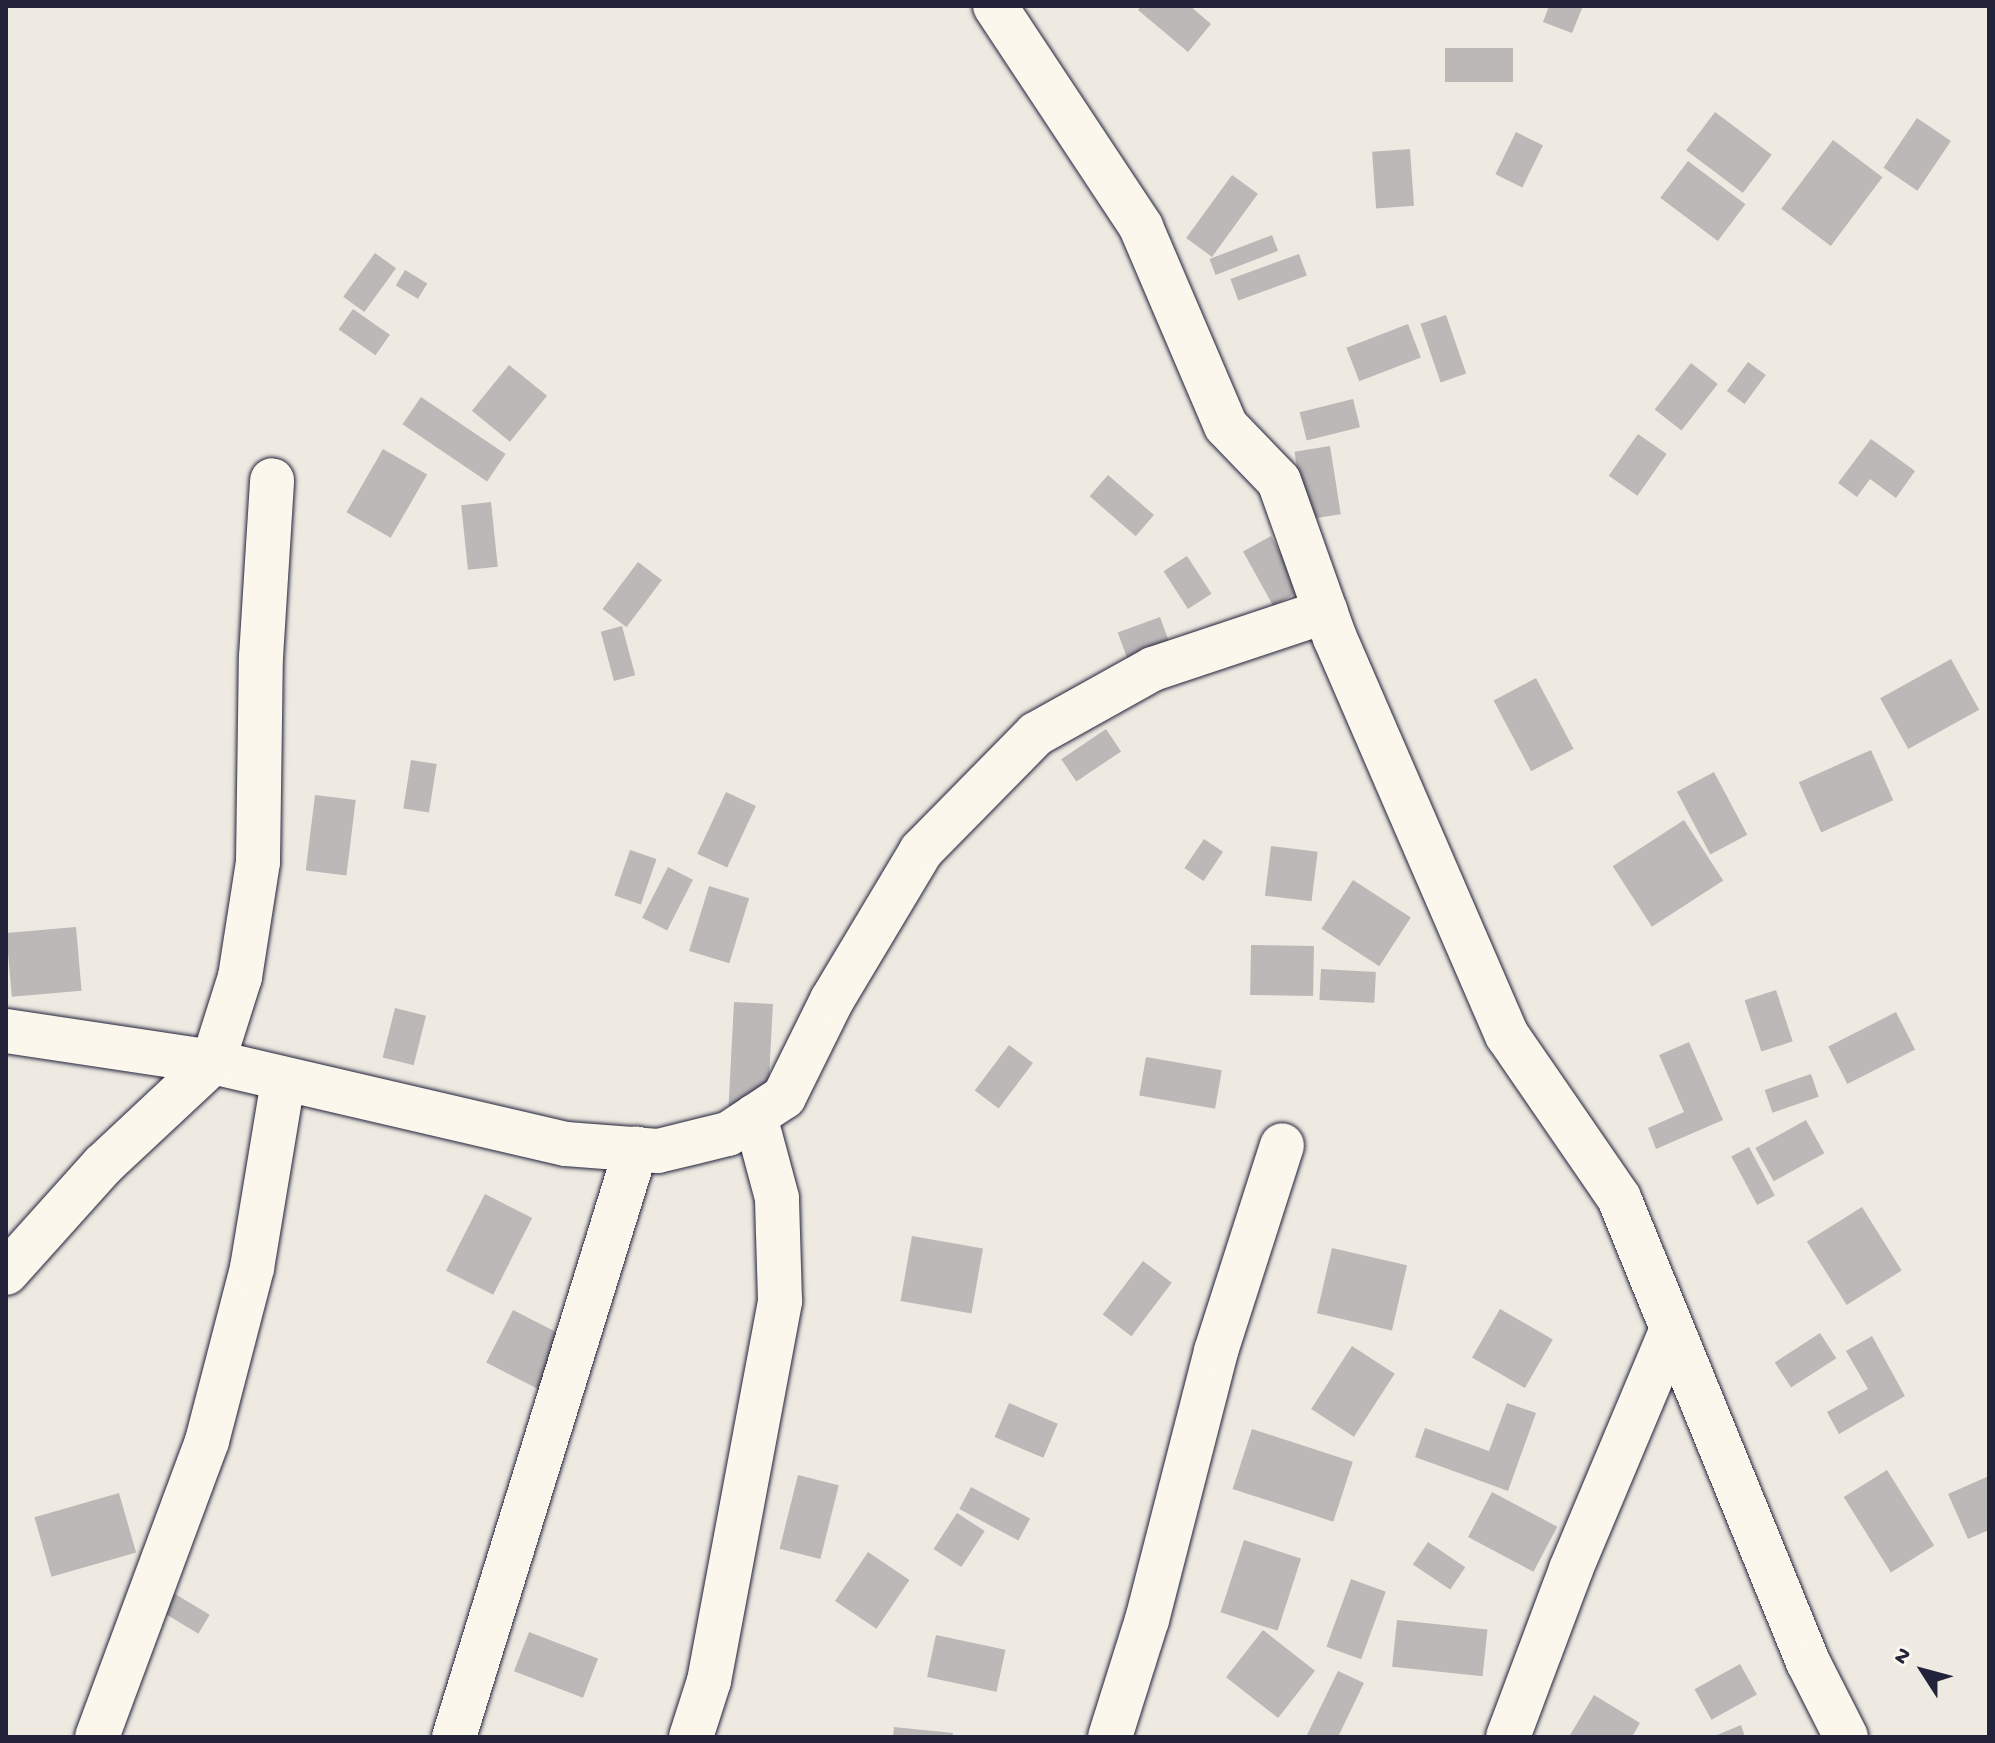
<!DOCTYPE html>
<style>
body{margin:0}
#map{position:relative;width:1995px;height:1743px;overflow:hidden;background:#eeeae2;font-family:"Gochi Hand",sans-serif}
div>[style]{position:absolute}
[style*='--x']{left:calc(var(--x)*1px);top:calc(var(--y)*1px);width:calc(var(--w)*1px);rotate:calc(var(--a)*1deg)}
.building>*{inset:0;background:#bcb8b8;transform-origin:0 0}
.roads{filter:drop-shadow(0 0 2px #22223b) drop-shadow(0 0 2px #22223b)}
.minor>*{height:44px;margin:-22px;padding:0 22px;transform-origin:22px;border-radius:22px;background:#fbf7ec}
span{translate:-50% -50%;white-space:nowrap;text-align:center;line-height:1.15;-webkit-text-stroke:7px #fbf7ec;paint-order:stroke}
.frame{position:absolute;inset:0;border:8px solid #22223b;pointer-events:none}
.north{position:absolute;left:1883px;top:1631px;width:80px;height:80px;-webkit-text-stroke:6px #fbf7ec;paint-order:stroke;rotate:306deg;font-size:22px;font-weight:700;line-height:32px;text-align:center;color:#22223b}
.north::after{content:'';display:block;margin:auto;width:28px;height:36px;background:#22223b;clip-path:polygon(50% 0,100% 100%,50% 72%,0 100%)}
</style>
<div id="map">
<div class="building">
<i style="clip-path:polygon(1141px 6px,1190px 6px,1211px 24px,1188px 52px,1138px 10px)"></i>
<i style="clip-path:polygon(1549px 6px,1583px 6px,1572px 33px,1543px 22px)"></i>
<i style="left:1445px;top:48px;width:68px;height:34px"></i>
<i style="left:1715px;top:112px;width:71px;height:48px;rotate:37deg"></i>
<i style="left:1917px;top:118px;width:41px;height:60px;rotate:34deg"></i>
<i style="left:1516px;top:132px;width:30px;height:47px;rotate:26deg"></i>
<i style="left:1833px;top:140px;width:62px;height:86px;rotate:37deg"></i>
<i style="left:1410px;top:149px;width:57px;height:38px;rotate:86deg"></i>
<i style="left:1688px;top:161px;width:72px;height:46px;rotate:37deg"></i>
<i style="left:1232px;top:175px;width:32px;height:78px;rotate:36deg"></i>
<i style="left:1272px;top:235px;width:17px;height:67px;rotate:69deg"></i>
<i style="left:375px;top:253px;width:26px;height:54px;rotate:36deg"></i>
<i style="left:1299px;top:254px;width:23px;height:73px;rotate:70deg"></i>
<i style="left:405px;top:270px;width:26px;height:18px;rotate:31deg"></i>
<i style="left:353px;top:309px;width:45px;height:25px;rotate:35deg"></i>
<i style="left:1446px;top:315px;width:62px;height:27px;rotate:71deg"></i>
<i style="left:1408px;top:324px;width:36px;height:66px;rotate:69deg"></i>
<i style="left:1748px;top:362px;width:22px;height:36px;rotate:36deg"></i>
<i style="left:1691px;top:363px;width:34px;height:59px;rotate:38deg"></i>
<i style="left:509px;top:365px;width:49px;height:59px;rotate:39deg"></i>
<i style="left:421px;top:397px;width:102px;height:33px;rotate:34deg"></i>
<i style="left:1353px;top:399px;width:29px;height:55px;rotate:76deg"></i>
<i style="left:1638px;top:434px;width:35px;height:51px;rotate:35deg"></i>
<i style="clip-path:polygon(1871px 439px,1915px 471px,1896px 498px,1870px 479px,1857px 497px,1838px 483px)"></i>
<i style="left:1330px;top:446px;width:69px;height:36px;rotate:81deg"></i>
<i style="left:383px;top:449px;width:51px;height:73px;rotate:30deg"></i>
<i style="left:1108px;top:475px;width:61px;height:28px;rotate:41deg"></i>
<i style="left:491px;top:502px;width:65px;height:30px;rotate:84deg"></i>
<i style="left:1271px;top:536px;width:62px;height:32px;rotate:61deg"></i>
<i style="left:1187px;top:556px;width:45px;height:28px;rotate:57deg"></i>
<i style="left:638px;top:562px;width:30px;height:59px;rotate:37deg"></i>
<i style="left:1160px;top:617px;width:30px;height:45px;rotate:70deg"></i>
<i style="left:622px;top:626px;width:51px;height:22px;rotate:75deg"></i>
<i style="left:1951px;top:659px;width:58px;height:81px;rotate:61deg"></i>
<i style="left:1536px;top:678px;width:80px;height:48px;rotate:62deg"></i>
<i style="left:1106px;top:729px;width:27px;height:54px;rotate:56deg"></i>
<i style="left:1871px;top:750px;width:55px;height:79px;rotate:66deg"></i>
<i style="left:411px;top:760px;width:26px;height:49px;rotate:9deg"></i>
<i style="left:1714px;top:772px;width:71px;height:42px;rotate:62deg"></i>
<i style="left:726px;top:792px;width:33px;height:68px;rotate:25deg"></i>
<i style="left:315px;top:795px;width:41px;height:76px;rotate:7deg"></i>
<i style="left:1684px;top:820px;width:72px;height:85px;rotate:57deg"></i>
<i style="left:1204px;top:839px;width:23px;height:35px;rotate:34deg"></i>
<i style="left:1271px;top:846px;width:47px;height:50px;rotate:7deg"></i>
<i style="left:630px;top:850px;width:28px;height:48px;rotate:19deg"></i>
<i style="left:668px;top:867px;width:28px;height:57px;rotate:27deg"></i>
<i style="left:1353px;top:880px;width:69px;height:58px;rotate:33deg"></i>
<i style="left:709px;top:886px;width:42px;height:68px;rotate:17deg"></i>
<i style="left:76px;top:927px;width:64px;height:70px;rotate:85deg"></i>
<i style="left:1251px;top:945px;width:63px;height:50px;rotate:1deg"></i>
<i style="left:1321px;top:969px;width:55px;height:31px;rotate:3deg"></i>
<i style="left:1776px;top:990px;width:54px;height:33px;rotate:72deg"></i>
<i style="left:734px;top:1002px;width:39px;height:104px;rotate:3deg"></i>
<i style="left:395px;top:1008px;width:32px;height:51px;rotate:14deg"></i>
<i style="left:1896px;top:1012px;width:42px;height:76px;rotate:63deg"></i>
<i style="clip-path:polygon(1689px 1042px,1723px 1120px,1656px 1149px,1648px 1128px,1684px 1112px,1659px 1055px)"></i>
<i style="left:1009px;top:1045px;width:30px;height:57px;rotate:37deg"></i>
<i style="left:1146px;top:1057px;width:77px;height:39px;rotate:10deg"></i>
<i style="left:1811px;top:1074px;width:24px;height:49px;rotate:71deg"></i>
<i style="left:1806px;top:1120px;width:38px;height:58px;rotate:61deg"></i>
<i style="left:1749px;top:1147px;width:55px;height:20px;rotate:62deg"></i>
<i style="left:485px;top:1194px;width:53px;height:86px;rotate:27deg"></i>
<i style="left:1862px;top:1207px;width:75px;height:65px;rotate:58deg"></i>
<i style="left:912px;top:1236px;width:72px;height:66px;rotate:10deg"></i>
<i style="left:1332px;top:1248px;width:77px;height:67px;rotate:13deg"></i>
<i style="left:1143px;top:1261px;width:36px;height:67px;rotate:37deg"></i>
<i style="left:1500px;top:1309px;width:61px;height:56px;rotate:30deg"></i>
<i style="left:513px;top:1310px;width:62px;height:59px;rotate:27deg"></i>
<i style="left:1820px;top:1333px;width:30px;height:54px;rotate:57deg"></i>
<i style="clip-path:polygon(1872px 1336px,1905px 1396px,1839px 1434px,1827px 1412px,1868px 1389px,1846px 1351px)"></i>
<i style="left:1352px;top:1346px;width:51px;height:75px;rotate:33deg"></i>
<i style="left:1009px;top:1403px;width:53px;height:37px;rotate:23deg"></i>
<i style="clip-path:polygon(1507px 1403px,1536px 1413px,1508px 1491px,1415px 1457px,1425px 1428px,1489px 1451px)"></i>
<i style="left:1252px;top:1429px;width:106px;height:63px;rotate:18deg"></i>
<i style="left:1887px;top:1470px;width:89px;height:51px;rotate:58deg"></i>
<i style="left:798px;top:1475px;width:42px;height:76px;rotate:14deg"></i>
<i style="clip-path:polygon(1989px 1476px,1989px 1530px,1968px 1539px,1948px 1494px)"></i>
<i style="left:971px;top:1487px;width:67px;height:25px;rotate:28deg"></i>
<i style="left:1492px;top:1492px;width:74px;height:51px;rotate:28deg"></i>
<i style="left:119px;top:1493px;width:62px;height:88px;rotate:74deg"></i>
<i style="left:957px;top:1513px;width:33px;height:43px;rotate:33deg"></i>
<i style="left:1244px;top:1540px;width:60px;height:76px;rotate:18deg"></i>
<i style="left:1428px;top:1542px;width:45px;height:27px;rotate:34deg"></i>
<i style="left:868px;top:1552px;width:50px;height:59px;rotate:34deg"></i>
<i style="left:1351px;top:1579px;width:37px;height:72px;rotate:20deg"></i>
<i style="left:160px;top:1585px;width:58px;height:22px;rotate:31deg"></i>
<i style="left:1397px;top:1620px;width:91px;height:47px;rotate:6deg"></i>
<i style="left:1263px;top:1630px;width:66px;height:60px;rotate:38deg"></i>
<i style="left:529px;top:1632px;width:74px;height:42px;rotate:21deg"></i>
<i style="left:936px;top:1635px;width:71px;height:43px;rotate:12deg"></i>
<i style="left:1740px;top:1664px;width:35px;height:52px;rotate:61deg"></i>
<i style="clip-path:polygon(1338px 1671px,1364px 1683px,1338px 1737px,1306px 1737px)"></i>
<i style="clip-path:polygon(1594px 1695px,1640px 1723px,1632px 1737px,1570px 1735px)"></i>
<i style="clip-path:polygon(1741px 1725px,1745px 1737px,1712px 1737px)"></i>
<i style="clip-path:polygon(894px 1727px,953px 1733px,952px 1737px,893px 1737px)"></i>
</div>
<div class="roads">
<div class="minor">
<i style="--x:995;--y:6;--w:265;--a:56.5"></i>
<i style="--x:1141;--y:227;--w:216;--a:66.9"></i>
<i style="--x:1226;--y:426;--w:76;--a:46.1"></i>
<i style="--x:1279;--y:481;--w:167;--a:70.4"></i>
<i style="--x:1335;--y:638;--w:433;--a:66.6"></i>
<i style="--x:1507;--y:1035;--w:198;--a:55.5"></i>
<i style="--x:1619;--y:1198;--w:501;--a:67.84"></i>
<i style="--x:1808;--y:1662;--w:84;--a:63.1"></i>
<i style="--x:6;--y:1031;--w:209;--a:8.5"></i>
<i style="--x:213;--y:1062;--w:362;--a:13.1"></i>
<i style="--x:566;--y:1144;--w:92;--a:4.4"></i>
<i style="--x:658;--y:1151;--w:72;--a:-13.7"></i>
<i style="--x:728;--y:1134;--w:67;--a:-33.5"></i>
<i style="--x:784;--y:1097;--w:108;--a:-63.7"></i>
<i style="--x:832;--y:1000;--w:174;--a:-59.1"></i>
<i style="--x:921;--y:851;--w:164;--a:-45.5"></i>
<i style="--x:1036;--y:734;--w:134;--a:-29.1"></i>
<i style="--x:1153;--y:669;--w:182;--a:-18.5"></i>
<i style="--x:6;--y:1273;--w:145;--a:-48.1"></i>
<i style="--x:103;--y:1165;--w:151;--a:-43.1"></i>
<i style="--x:213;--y:1062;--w:89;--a:-72.4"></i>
<i style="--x:240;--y:977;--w:116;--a:-81.1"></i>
<i style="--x:258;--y:862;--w:205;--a:-89.2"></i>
<i style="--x:261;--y:657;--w:177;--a:-86.4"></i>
<i style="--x:97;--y:1737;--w:316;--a:-69.6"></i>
<i style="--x:207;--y:1441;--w:179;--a:-75.4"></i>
<i style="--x:252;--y:1268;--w:191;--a:-80.6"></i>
<i style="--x:454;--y:1737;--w:616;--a:-72.8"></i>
<i style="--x:691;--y:1737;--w:59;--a:-72.2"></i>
<i style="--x:709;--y:1681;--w:387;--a:-79.4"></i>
<i style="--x:780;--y:1301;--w:103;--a:-91.7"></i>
<i style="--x:777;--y:1198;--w:85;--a:-105"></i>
<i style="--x:1110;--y:1737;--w:123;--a:-72.5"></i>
<i style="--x:1147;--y:1620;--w:278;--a:-75.6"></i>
<i style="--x:1216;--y:1351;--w:216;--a:-72.2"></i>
<i style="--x:1508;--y:1737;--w:179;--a:-69.4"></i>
<i style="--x:1571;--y:1569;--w:260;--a:-67.2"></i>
</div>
</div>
<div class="frame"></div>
<div class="north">N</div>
</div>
